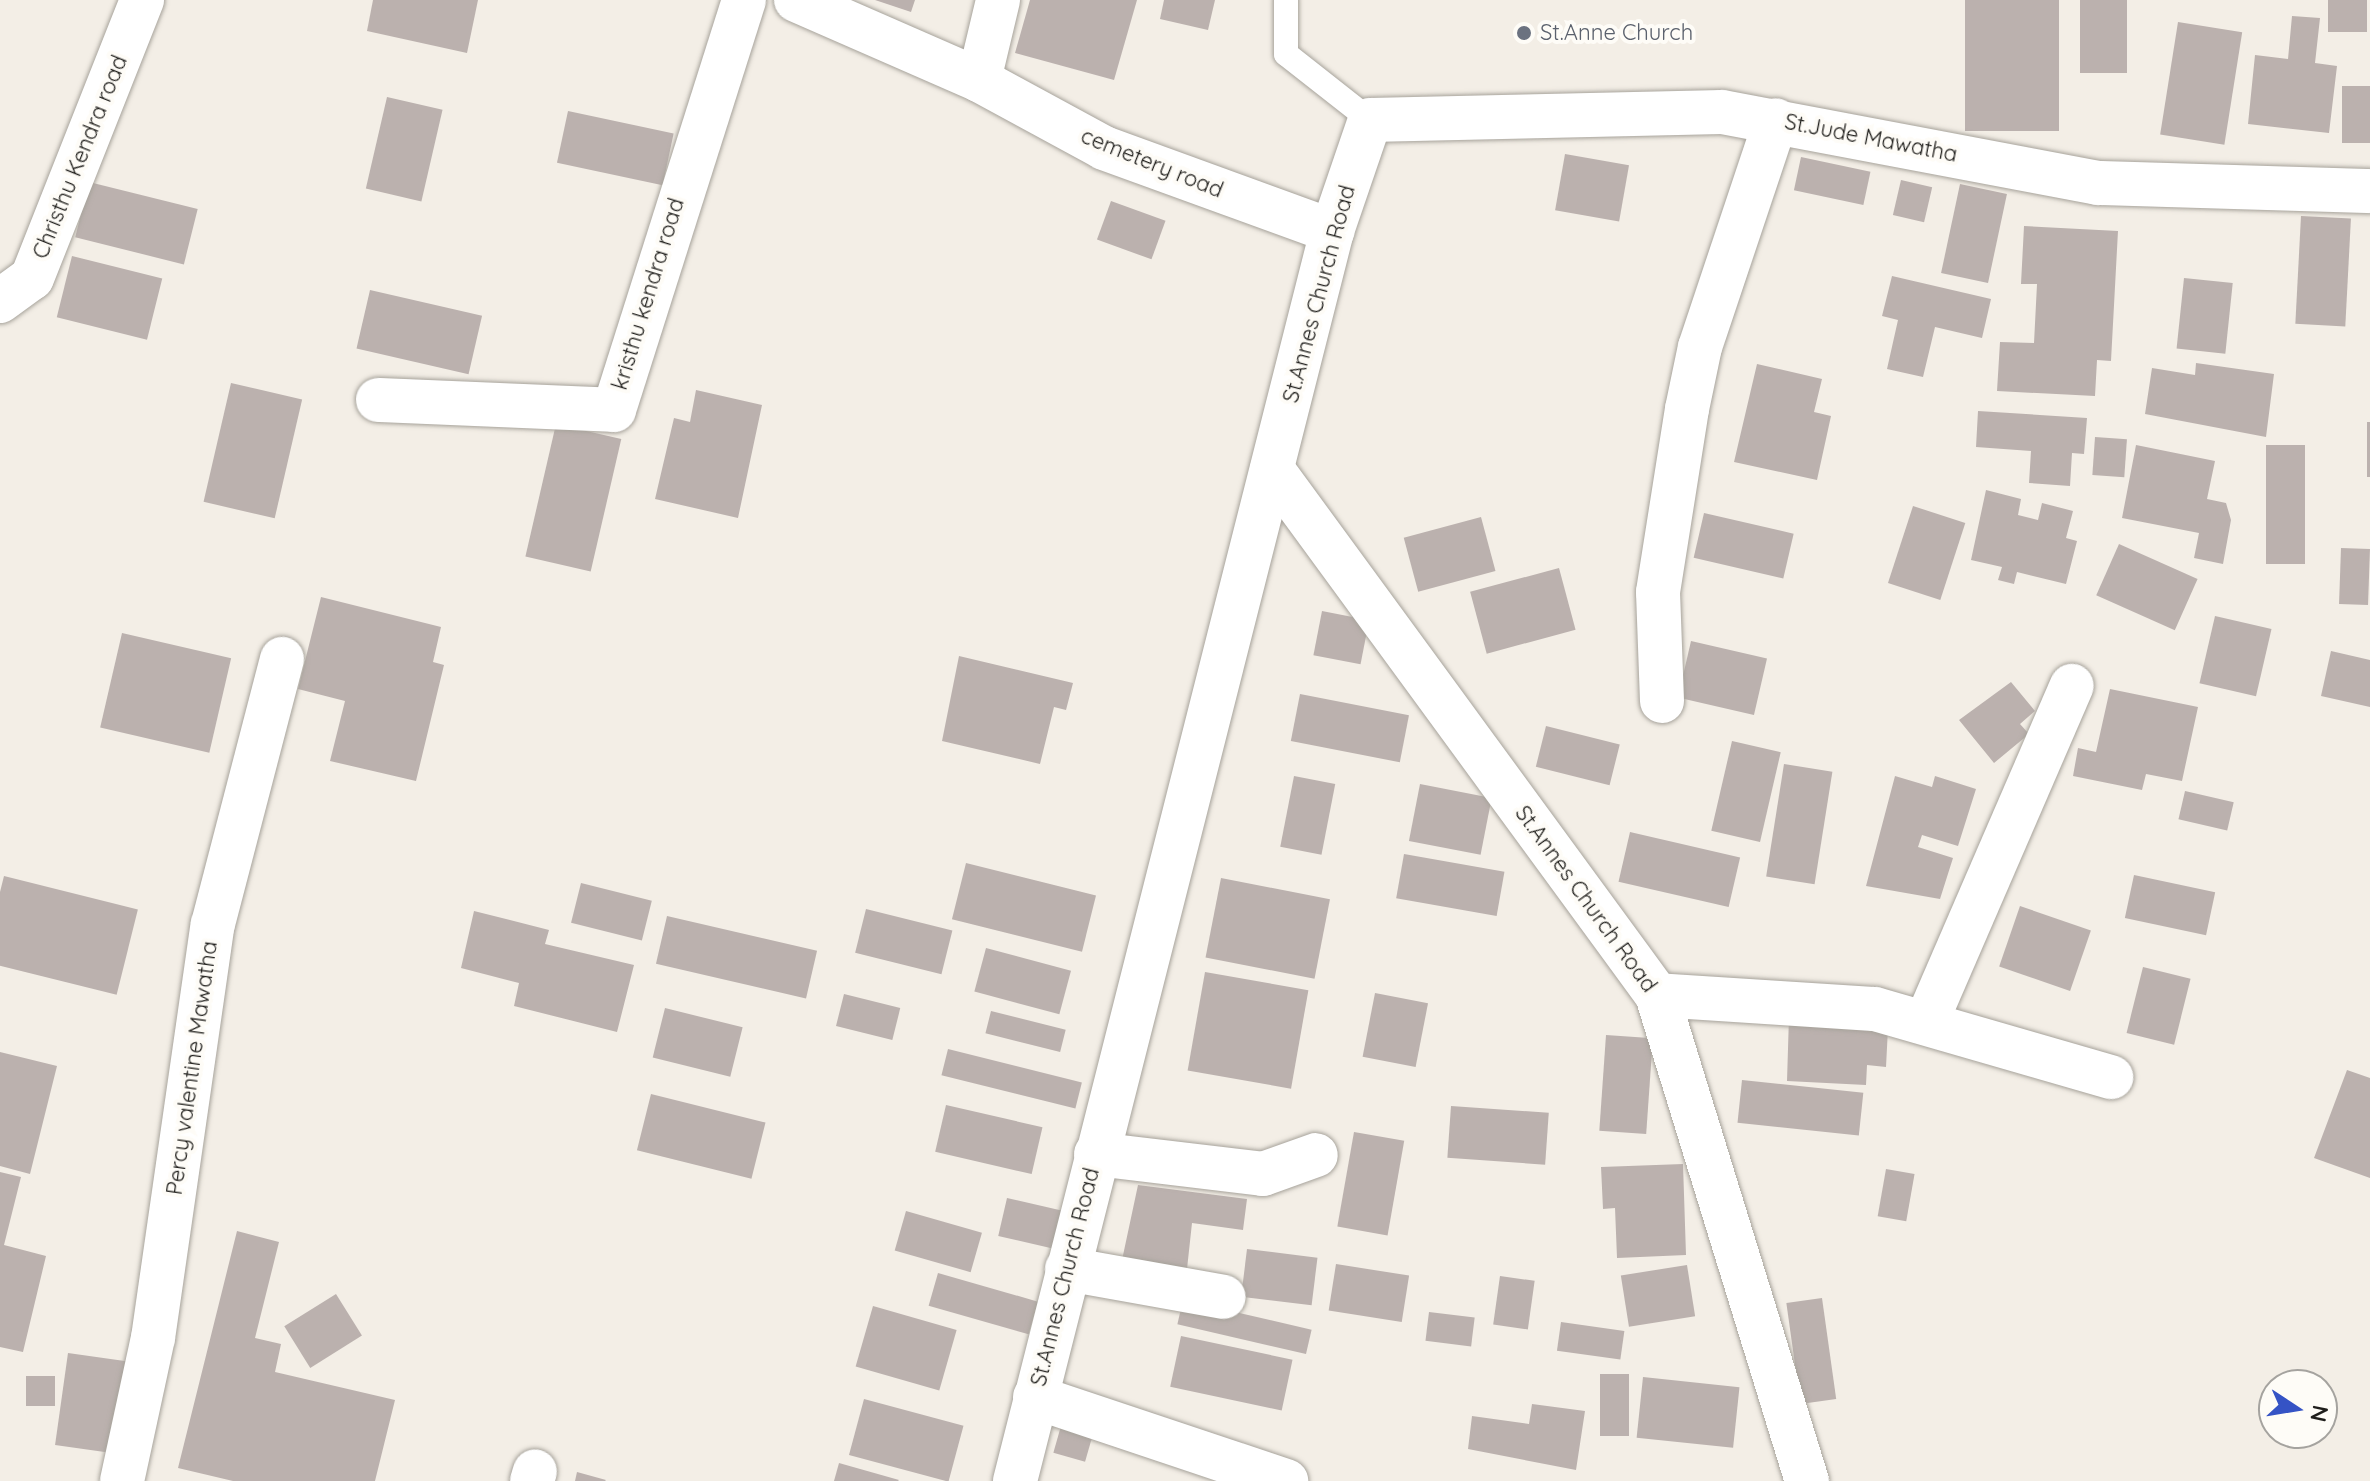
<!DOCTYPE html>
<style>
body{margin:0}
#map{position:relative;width:2370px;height:1481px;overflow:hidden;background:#f3eee6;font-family:Quicksand,sans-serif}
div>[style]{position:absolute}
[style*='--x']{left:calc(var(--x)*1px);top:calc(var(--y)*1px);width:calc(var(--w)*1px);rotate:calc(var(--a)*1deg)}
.building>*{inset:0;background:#bbb1ae;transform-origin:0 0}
.roads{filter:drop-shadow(0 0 2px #a7a39b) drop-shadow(0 0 2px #a7a39b)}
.service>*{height:24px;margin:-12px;padding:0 12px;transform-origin:12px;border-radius:12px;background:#fff}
.minor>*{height:44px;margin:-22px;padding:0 22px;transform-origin:22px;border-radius:22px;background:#fff}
.dots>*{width:22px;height:22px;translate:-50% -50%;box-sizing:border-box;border:4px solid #fefcf7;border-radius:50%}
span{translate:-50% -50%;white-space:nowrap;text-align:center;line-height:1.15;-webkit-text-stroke:8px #fefcf7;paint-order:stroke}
.worship-label{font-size:22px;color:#5b616d}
.left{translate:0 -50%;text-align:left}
.street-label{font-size:22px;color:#1f1e1b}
.north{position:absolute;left:2258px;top:1369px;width:80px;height:80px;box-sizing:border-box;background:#fefcf7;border:2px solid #a5a39f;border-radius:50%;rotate:102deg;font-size:22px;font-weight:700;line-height:32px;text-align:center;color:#1f1e1b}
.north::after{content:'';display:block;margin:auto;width:28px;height:36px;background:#3553c5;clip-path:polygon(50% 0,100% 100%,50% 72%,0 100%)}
</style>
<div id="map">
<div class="building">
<i style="clip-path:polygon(373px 0,478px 0,467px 53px,367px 31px)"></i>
<i style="clip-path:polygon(875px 0,915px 0,911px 12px)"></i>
<i style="clip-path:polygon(1030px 0,1137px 0,1114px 80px,1015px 53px)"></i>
<i style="clip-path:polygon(1164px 0,1215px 0,1208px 30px,1160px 19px)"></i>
<i style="left:1965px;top:0;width:94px;height:131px"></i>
<i style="left:2080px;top:0;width:47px;height:73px"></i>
<i style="left:2328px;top:0;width:39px;height:32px"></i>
<i style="clip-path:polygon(2292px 16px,2320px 18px,2315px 63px,2337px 66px,2329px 133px,2248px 124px,2255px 55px,2288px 59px)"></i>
<i style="left:2178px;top:22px;width:65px;height:114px;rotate:9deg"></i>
<i style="left:2370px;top:86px;width:57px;height:28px;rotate:90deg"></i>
<i style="left:387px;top:97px;width:57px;height:94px;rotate:13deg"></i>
<i style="left:568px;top:111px;width:108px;height:53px;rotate:12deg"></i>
<i style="left:1565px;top:154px;width:65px;height:57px;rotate:10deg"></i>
<i style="left:1801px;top:157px;width:71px;height:34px;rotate:12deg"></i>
<i style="left:1901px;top:180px;width:32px;height:36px;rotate:13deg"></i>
<i style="left:89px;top:182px;width:112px;height:57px;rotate:14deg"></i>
<i style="left:1960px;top:184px;width:48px;height:91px;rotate:12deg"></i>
<i style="left:1111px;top:201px;width:58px;height:41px;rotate:20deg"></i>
<i style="left:2301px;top:216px;width:50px;height:108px;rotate:3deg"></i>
<i style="clip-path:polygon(2024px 226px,2118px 231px,2111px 361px,2097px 360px,2095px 396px,1997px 391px,2000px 342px,2034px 343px,2037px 284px,2021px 284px)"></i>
<i style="left:72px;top:256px;width:93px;height:63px;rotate:14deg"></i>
<i style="clip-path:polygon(1892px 276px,1991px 299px,1982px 338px,1935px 327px,1923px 377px,1887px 369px,1898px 320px,1882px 316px)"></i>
<i style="left:2184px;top:278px;width:49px;height:71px;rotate:6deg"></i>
<i style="left:370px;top:290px;width:115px;height:60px;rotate:13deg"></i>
<i style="clip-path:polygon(2196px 363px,2274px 374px,2266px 437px,2145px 414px,2152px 368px,2195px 375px)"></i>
<i style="clip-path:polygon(1757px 364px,1822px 379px,1814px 412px,1831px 416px,1817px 480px,1734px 462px)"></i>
<i style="left:231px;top:383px;width:73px;height:122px;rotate:13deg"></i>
<i style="clip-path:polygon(696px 390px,762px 405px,738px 518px,655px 499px,674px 418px,690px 422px)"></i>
<i style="clip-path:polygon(1978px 411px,2087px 418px,2084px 454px,2072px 453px,2070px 486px,2029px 483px,2031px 451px,1976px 447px)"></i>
<i style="left:2367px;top:422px;width:3px;height:55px"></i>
<i style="left:556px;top:424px;width:67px;height:136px;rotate:13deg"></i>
<i style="left:2095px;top:437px;width:32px;height:38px;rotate:4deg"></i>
<i style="clip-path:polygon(2136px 445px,2215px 461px,2207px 499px,2226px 503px,2231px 520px,2223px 564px,2194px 558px,2199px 533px,2122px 518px)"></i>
<i style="left:2266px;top:445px;width:39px;height:119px"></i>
<i style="clip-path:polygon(1986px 490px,2021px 499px,2018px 515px,2038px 520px,2042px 503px,2073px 511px,2066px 538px,2077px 541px,2066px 584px,2017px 572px,2014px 584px,1998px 580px,2002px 567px,1971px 560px)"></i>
<i style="left:1913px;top:506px;width:55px;height:81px;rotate:18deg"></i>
<i style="left:1704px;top:513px;width:92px;height:46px;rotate:13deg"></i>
<i style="left:1481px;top:517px;width:56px;height:80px;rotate:75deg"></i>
<i style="left:2119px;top:544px;width:86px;height:56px;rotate:24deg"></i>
<i style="left:2341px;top:548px;width:29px;height:56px;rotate:2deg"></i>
<i style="left:1559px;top:568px;width:64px;height:92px;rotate:75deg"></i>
<i style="clip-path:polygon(321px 597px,441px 627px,433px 662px,444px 665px,416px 781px,330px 761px,345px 701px,298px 689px)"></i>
<i style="left:1322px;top:611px;width:48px;height:45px;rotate:11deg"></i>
<i style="left:2215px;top:616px;width:58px;height:69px;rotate:13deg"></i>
<i style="left:122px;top:633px;width:112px;height:97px;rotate:13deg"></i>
<i style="left:1691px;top:641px;width:78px;height:58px;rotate:13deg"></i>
<i style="clip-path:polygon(2331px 651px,2370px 660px,2370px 707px,2321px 696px)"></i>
<i style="clip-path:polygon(959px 656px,1073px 683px,1066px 710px,1054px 707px,1040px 764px,942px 741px)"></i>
<i style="clip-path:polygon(2011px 682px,2035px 711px,2020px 724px,2029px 734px,1994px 763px,1959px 720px)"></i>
<i style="clip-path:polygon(2110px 689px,2198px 707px,2182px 781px,2146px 774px,2142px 790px,2073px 776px,2078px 748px,2096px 752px)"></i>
<i style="left:1300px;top:694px;width:111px;height:48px;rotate:11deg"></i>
<i style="left:1546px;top:726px;width:76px;height:42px;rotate:14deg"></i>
<i style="left:1732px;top:741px;width:50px;height:92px;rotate:13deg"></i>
<i style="left:1784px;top:764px;width:49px;height:114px;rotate:9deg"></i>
<i style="left:1294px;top:776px;width:42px;height:72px;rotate:11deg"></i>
<i style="clip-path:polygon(1895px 776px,1932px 787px,1935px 776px,1976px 789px,1958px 846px,1922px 835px,1918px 847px,1953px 858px,1940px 899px,1866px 886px)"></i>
<i style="left:1420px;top:784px;width:73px;height:58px;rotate:11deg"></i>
<i style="left:2185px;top:791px;width:50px;height:29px;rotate:13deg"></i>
<i style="left:1630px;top:832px;width:113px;height:51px;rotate:13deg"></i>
<i style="left:1404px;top:854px;width:102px;height:45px;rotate:10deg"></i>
<i style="left:966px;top:863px;width:134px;height:58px;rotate:14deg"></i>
<i style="left:2134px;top:875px;width:83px;height:44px;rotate:12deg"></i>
<i style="left:4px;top:876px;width:138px;height:88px;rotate:14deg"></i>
<i style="left:1221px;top:878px;width:111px;height:81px;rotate:11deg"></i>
<i style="left:581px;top:883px;width:73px;height:41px;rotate:14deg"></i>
<i style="left:2020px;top:906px;width:75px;height:64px;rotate:19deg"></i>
<i style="left:866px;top:909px;width:89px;height:45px;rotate:14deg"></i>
<i style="clip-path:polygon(474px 911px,549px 930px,545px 944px,634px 965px,617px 1032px,514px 1006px,519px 983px,461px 968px)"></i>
<i style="left:667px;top:916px;width:154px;height:49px;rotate:13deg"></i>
<i style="left:986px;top:948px;width:88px;height:45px;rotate:15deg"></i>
<i style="left:2143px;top:967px;width:49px;height:68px;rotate:14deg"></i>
<i style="left:1205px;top:972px;width:105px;height:100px;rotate:10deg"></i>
<i style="left:1375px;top:993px;width:54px;height:65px;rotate:11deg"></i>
<i style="left:844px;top:994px;width:58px;height:33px;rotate:14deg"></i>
<i style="left:665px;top:1008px;width:80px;height:51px;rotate:14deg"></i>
<i style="left:991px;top:1011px;width:77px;height:23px;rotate:14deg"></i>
<i style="clip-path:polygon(1789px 1016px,1888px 1028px,1886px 1067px,1867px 1065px,1866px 1085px,1787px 1081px)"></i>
<i style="left:1606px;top:1035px;width:47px;height:96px;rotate:4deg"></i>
<i style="left:948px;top:1049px;width:138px;height:27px;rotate:14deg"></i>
<i style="clip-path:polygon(0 1052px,57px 1066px,30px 1174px,0 1166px)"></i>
<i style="clip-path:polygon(2347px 1070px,2370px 1078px,2370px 1178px,2314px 1158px)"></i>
<i style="left:1742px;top:1080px;width:122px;height:43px;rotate:6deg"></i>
<i style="left:651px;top:1094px;width:118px;height:58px;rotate:14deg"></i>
<i style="left:946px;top:1105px;width:99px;height:48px;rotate:13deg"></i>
<i style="left:1451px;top:1106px;width:98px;height:52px;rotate:4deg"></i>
<i style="left:1354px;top:1132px;width:51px;height:96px;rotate:10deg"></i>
<i style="clip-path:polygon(1683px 1164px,1686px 1255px,1617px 1258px,1615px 1208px,1603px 1209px,1601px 1167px)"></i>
<i style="left:1886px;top:1169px;width:29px;height:48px;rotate:10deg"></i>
<i style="clip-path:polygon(0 1172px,21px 1177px,4px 1245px,46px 1256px,23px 1352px,0 1347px)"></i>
<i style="clip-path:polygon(1138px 1185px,1247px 1199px,1243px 1230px,1192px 1223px,1187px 1269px,1122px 1260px)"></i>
<i style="left:1007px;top:1198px;width:57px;height:39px;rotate:13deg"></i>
<i style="left:906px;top:1211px;width:79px;height:41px;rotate:16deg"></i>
<i style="clip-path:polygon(237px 1231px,279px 1242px,255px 1338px,281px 1344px,275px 1372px,395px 1400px,375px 1481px,233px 1481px,178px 1468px)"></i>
<i style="left:1247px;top:1249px;width:71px;height:48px;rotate:7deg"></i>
<i style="left:1336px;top:1264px;width:74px;height:47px;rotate:9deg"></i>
<i style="left:1687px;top:1265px;width:52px;height:67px;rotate:81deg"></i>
<i style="left:938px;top:1273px;width:104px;height:34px;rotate:16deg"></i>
<i style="left:1500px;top:1276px;width:35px;height:49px;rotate:8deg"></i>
<i style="left:336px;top:1294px;width:49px;height:61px;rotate:58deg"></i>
<i style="left:1822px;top:1298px;width:102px;height:36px;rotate:82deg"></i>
<i style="left:1183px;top:1300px;width:132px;height:25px;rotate:13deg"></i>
<i style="left:873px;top:1306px;width:87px;height:63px;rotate:16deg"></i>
<i style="left:1429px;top:1312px;width:46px;height:29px;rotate:7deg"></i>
<i style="left:1561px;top:1322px;width:64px;height:29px;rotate:8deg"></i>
<i style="left:1181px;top:1336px;width:114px;height:52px;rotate:12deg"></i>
<i style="left:68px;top:1353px;width:59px;height:93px;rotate:8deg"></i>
<i style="left:1600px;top:1374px;width:29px;height:62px"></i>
<i style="left:26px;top:1376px;width:29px;height:30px"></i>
<i style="left:1643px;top:1377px;width:97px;height:61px;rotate:6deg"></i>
<i style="left:864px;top:1399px;width:103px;height:58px;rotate:15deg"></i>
<i style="clip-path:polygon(1532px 1404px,1585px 1411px,1576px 1470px,1468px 1449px,1472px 1416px,1529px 1424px)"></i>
<i style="left:1063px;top:1419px;width:33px;height:35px;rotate:16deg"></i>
<i style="clip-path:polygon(839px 1463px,899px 1480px,898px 1481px,834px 1481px)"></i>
<i style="clip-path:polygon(577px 1472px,606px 1480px,605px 1481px,575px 1481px)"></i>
</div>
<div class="roads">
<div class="service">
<i style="--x:1286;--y:0;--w:54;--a:90"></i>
<i style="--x:1286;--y:54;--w:107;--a:38.2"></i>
</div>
<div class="minor">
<i style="--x:796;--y:0;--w:200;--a:23.6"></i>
<i style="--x:979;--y:80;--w:142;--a:28.5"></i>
<i style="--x:1104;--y:148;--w:243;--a:20"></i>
<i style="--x:979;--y:80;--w:82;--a:-76.6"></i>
<i style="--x:0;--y:301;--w:39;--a:-36"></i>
<i style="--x:32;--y:278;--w:299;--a:-68.4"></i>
<i style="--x:378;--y:400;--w:236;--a:2.4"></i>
<i style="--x:614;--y:410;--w:430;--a:-72.4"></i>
<i style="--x:1272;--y:469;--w:652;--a:53.8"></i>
<i style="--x:1657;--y:995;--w:509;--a:72.85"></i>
<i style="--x:1662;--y:701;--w:109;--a:-92.1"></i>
<i style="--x:1658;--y:592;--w:185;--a:-81"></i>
<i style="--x:1687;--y:409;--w:63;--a:-78.2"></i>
<i style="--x:1700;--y:347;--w:239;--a:-71.5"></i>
<i style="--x:1657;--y:995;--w:218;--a:3.7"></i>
<i style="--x:1875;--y:1009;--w:246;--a:16.1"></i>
<i style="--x:1928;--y:1018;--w:362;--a:-66.6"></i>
<i style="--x:1096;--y:1154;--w:168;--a:6.8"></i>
<i style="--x:1263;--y:1174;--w:56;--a:-19.7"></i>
<i style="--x:1067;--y:1269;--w:159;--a:10.1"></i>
<i style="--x:1035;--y:1397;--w:265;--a:18.5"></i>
<i style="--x:122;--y:1481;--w:146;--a:-77.8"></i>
<i style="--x:153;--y:1338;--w:418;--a:-81.8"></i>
<i style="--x:213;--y:924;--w:274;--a:-75.4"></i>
<i style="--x:532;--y:1481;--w:10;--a:-73"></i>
<i style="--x:1015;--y:1481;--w:1290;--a:-75.77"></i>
<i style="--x:1332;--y:231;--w:117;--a:-71.1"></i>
<i style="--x:1370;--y:120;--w:352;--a:-1.3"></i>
<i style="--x:1722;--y:112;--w:383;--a:10.7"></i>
<i style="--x:2098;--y:183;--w:272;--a:1.7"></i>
</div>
</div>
<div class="dots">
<i style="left:1524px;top:33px;background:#6b7280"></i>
</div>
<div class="worship-label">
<span class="left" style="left:1540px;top:33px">St.Anne Church</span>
</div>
<div class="street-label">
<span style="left:1871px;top:138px;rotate:11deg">St.Jude Mawatha</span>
<span style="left:80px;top:157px;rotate:-68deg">Christhu Kendra road</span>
<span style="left:1152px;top:163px;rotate:22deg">cemetery road</span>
<span style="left:648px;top:294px;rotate:-73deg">kristhu kendra road</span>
<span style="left:1319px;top:294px;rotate:-75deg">St.Annes Church Road</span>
<span style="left:1586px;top:899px;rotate:54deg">St.Annes Church Road</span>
<span style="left:192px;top:1068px;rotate:-82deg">Percy valentine Mawatha</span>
<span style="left:1065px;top:1277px;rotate:-76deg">St.Annes Church Road</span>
</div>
<div class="north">N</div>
</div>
